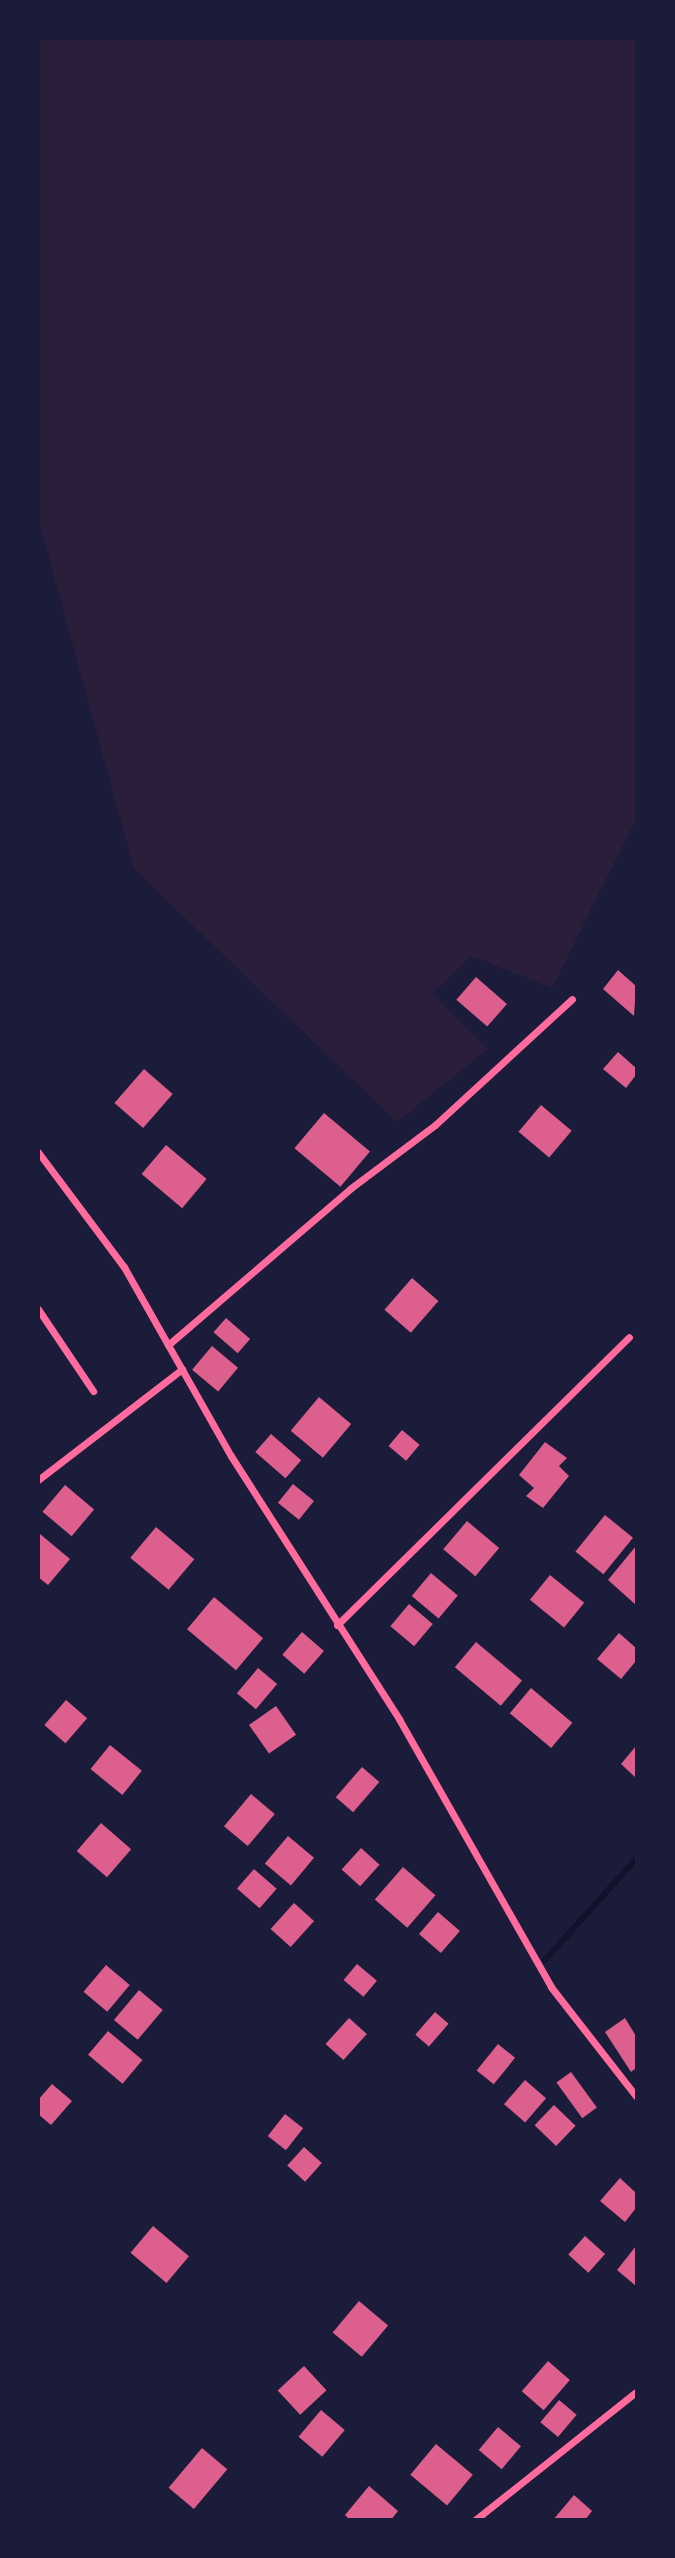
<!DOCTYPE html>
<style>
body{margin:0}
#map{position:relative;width:675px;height:2558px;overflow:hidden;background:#1b1b3a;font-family:"Times New Roman",serif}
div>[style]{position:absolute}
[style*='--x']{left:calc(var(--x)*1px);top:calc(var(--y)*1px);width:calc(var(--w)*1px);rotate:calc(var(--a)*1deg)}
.green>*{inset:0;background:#2a1e3b}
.stream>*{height:6px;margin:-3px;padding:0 3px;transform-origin:3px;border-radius:3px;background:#12122b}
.building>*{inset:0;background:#dd5f8e;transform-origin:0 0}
.minor>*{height:7px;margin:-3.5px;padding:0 3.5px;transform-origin:3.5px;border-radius:3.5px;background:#ff6b9d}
span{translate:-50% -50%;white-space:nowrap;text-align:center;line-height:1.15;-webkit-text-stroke:5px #1b1b3a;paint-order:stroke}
.frame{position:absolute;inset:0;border:40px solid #1b1b3a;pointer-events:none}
</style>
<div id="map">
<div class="green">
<i style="clip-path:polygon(38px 39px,636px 39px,636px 819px,552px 988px,472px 956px,432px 993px,488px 1049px,397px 1122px,134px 869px,39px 521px)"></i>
</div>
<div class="stream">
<i style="--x:545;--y:1960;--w:136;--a:-48"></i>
</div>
<div class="building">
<i style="clip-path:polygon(618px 970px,636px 986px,634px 1016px,603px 989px)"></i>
<i style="left:476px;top:977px;width:41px;height:30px;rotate:41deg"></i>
<i style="clip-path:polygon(618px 1052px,636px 1068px,636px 1075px,626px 1088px,603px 1069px)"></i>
<i style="left:144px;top:1069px;width:38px;height:45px;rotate:41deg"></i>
<i style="left:541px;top:1105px;width:40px;height:35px;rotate:40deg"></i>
<i style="left:324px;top:1113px;width:60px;height:46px;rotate:40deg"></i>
<i style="left:166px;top:1145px;width:53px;height:38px;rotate:40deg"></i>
<i style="left:412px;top:1278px;width:35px;height:42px;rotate:41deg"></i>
<i style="left:226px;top:1318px;width:32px;height:19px;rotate:41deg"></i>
<i style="left:212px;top:1346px;width:34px;height:31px;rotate:40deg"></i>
<i style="left:319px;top:1397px;width:42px;height:44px;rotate:40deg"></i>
<i style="left:402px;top:1430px;width:23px;height:21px;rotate:40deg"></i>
<i style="left:271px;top:1434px;width:40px;height:24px;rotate:41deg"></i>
<i style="clip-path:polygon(545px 1442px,567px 1458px,559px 1466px,569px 1476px,543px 1508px,526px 1496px,534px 1488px,519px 1475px)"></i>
<i style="left:293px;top:1484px;width:27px;height:24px;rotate:39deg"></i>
<i style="left:65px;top:1485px;width:38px;height:35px;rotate:40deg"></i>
<i style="left:605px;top:1515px;width:36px;height:47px;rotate:39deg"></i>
<i style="left:467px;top:1521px;width:42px;height:37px;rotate:40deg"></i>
<i style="left:156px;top:1527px;width:50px;height:40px;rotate:40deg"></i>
<i style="clip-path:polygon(40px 1534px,70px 1559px,48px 1585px,38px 1577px)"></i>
<i style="clip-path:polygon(636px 1546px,636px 1605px,608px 1580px)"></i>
<i style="left:431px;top:1573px;width:35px;height:30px;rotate:40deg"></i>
<i style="left:550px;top:1575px;width:44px;height:32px;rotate:39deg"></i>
<i style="left:214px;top:1597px;width:64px;height:42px;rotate:40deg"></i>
<i style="left:409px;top:1604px;width:31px;height:29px;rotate:40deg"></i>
<i style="left:302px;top:1632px;width:29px;height:30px;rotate:41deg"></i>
<i style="clip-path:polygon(619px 1633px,636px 1648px,636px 1661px,621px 1679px,597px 1659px)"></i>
<i style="left:476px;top:1642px;width:60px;height:33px;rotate:40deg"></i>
<i style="left:258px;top:1668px;width:25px;height:33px;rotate:40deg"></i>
<i style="left:531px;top:1688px;width:54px;height:33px;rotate:40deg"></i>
<i style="left:66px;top:1700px;width:28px;height:33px;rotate:41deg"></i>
<i style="left:276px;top:1706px;width:35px;height:33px;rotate:55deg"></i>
<i style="left:110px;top:1745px;width:41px;height:31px;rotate:39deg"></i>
<i style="clip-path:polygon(636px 1746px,636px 1778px,621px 1764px)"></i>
<i style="left:362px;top:1767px;width:23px;height:40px;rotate:41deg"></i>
<i style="left:251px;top:1794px;width:31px;height:42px;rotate:40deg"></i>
<i style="left:101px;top:1823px;width:40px;height:37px;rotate:41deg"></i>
<i style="left:288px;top:1836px;width:34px;height:36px;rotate:40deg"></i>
<i style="left:361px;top:1848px;width:25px;height:29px;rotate:42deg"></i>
<i style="left:403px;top:1867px;width:43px;height:43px;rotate:41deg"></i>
<i style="left:254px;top:1869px;width:30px;height:26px;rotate:41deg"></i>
<i style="left:294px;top:1903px;width:27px;height:35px;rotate:42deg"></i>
<i style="left:438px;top:1912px;width:29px;height:29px;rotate:41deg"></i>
<i style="left:357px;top:1964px;width:26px;height:21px;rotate:40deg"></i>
<i style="left:106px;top:1965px;width:31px;height:35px;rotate:40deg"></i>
<i style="left:139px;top:1990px;width:31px;height:39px;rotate:40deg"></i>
<i style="left:435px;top:2012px;width:18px;height:30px;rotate:41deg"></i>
<i style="left:349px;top:2018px;width:24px;height:35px;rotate:42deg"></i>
<i style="clip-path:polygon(625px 2018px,636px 2036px,636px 2068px,631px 2072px,605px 2032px)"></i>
<i style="left:108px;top:2031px;width:45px;height:31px;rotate:40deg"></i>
<i style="left:498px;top:2044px;width:22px;height:34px;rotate:39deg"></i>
<i style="left:571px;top:2072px;width:44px;height:18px;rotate:54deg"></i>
<i style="left:525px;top:2080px;width:28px;height:32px;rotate:41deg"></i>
<i style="clip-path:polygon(52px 2084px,72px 2101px,51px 2125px,38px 2114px,38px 2100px)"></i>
<i style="left:554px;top:2105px;width:30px;height:28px;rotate:44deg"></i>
<i style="left:285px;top:2114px;width:23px;height:28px;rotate:38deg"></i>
<i style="left:304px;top:2147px;width:24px;height:25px;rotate:42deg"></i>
<i style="clip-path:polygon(620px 2178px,636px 2193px,636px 2208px,625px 2222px,600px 2201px)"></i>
<i style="left:153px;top:2226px;width:47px;height:35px;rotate:40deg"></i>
<i style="left:585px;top:2236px;width:27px;height:25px;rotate:42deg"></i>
<i style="clip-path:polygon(636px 2246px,636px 2286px,617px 2270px)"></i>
<i style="left:359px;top:2301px;width:38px;height:41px;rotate:40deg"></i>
<i style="left:548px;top:2361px;width:29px;height:40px;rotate:41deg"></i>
<i style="left:304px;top:2366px;width:33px;height:36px;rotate:47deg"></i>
<i style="left:559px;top:2400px;width:23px;height:29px;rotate:40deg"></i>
<i style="left:321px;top:2410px;width:31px;height:35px;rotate:40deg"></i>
<i style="left:498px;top:2427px;width:30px;height:30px;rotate:40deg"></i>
<i style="left:436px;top:2444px;width:48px;height:40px;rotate:40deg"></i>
<i style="left:202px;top:2448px;width:33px;height:52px;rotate:40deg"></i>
<i style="clip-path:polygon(369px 2486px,398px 2511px,391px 2520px,350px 2520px,345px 2515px)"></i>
<i style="clip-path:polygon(574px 2495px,592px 2511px,585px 2520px,553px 2520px)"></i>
</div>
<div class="minor">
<i style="--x:38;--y:1152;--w:144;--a:53.2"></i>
<i style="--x:124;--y:1267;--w:217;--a:60.5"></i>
<i style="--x:231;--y:1456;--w:312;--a:57.4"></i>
<i style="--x:399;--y:1719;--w:308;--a:60.4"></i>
<i style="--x:551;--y:1987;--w:138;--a:52.1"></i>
<i style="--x:38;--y:1309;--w:99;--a:56.1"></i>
<i style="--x:168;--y:1345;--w:241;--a:-40.6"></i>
<i style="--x:351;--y:1188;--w:105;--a:-36.9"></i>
<i style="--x:435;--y:1125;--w:186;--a:-42.6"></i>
<i style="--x:38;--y:1480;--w:182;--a:-37.6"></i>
<i style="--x:337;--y:1625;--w:410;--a:-44.6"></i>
<i style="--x:475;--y:2520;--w:206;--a:-38.5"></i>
</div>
<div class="frame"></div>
</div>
